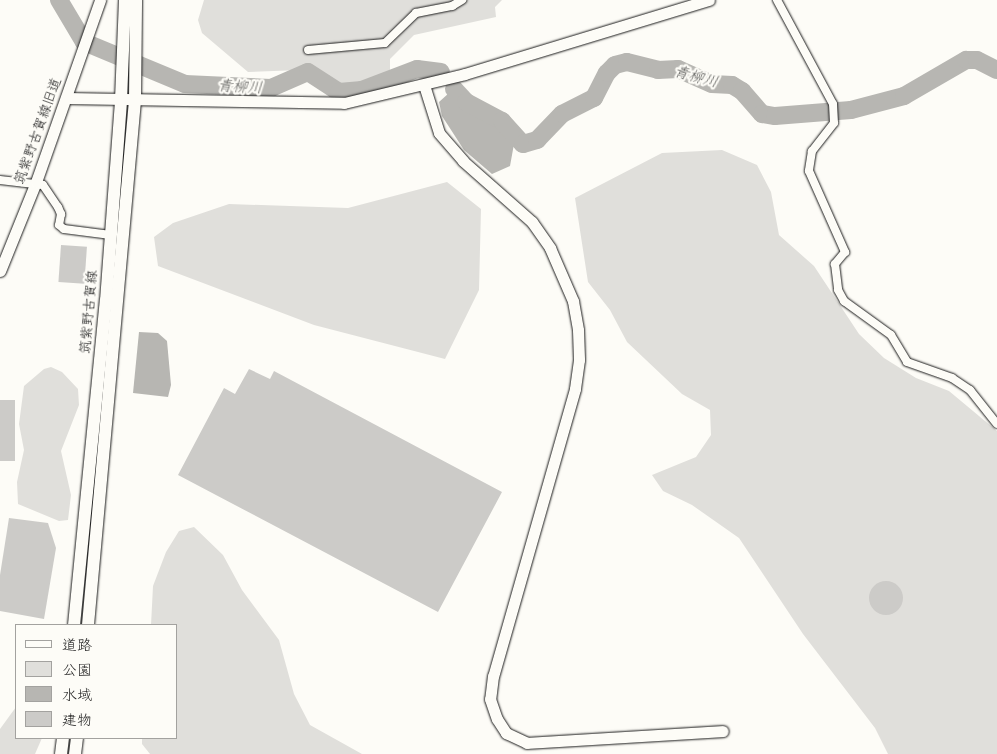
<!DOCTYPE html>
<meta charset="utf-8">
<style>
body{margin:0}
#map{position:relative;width:997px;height:754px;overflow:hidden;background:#fdfcf7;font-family:Pangolin,"Klee One",sans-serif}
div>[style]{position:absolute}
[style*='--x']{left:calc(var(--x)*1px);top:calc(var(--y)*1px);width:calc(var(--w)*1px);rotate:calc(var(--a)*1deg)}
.green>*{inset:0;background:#e0dfdb}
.water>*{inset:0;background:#b7b6b2}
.river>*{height:18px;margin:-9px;padding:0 9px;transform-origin:9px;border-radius:9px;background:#b7b6b2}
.building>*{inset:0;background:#cccbc8;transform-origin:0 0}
.round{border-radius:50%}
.roads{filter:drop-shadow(0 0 1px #1c1c1c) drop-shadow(0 0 1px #1c1c1c)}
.street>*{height:8px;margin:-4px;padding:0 4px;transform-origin:4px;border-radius:4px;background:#fdfcf7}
.secondary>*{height:11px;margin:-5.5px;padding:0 5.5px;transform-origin:5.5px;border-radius:5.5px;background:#fdfcf7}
.primary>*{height:12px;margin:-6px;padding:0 6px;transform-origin:6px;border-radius:6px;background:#fdfcf7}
span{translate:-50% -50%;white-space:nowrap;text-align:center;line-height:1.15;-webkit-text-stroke:4.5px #fdfcf7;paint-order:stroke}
.street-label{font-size:14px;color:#1c1c1c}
.water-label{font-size:15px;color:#5a5a58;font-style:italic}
.legend{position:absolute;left:15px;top:624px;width:162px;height:115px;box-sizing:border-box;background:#fdfcf7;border:1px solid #a3a29f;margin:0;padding:6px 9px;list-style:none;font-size:15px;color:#1c1c1c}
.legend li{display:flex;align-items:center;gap:10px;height:25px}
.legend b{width:25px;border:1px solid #a3a29f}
</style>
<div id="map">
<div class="green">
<i style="clip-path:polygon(204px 0,502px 0,495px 7px,496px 17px,414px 35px,390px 59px,390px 71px,377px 84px,342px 90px,324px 77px,300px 70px,248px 72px,202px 33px,198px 20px)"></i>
<i style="clip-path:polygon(722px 150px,757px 165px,771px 192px,779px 235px,814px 266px,859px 334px,884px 358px,916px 378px,949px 391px,997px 431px,997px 754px,888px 754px,875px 728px,803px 634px,739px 538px,692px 505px,663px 491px,652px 475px,696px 457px,711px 435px,710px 410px,682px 394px,627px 342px,610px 310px,588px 282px,575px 198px,662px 153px)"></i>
<i style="clip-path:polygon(447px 182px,481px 209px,479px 290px,445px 359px,314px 325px,158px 266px,154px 237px,173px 223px,229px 204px,348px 208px)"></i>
<i style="clip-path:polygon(51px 367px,62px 372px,78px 389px,79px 405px,61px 451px,71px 495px,68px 520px,59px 521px,18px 504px,17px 482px,24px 450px,19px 424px,24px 386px,44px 369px)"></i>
<i style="clip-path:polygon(194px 527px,223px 555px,242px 590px,279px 640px,294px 694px,310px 725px,362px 754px,150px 754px,142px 744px,142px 738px,176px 738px,176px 625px,151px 625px,153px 586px,166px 552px,179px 531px)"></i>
<i style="clip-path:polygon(16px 707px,16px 738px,42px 738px,35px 754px,0 754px,0 729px)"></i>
</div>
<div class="water">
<i style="clip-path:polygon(449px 93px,463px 107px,501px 128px,514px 144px,510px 166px,492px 174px,464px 150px,442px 116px,439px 102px)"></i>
<i style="clip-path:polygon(139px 332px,158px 333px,167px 341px,171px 385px,168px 397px,133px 393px)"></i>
</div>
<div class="river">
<i style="--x:59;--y:0;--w:49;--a:59.2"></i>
<i style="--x:84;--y:42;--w:109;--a:22.6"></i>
<i style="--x:185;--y:84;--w:86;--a:2.7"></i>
<i style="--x:271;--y:88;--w:40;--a:-23.4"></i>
<i style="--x:308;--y:72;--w:37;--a:33"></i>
<i style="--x:339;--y:92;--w:23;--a:-5"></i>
<i style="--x:362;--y:90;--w:59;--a:-20.9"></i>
<i style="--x:417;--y:69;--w:24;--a:7"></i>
<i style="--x:454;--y:89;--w:18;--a:47"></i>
<i style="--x:466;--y:102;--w:41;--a:27.8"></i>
<i style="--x:502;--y:121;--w:31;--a:48"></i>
<i style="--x:523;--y:144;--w:15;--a:-16"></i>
<i style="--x:537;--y:140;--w:36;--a:-46"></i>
<i style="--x:562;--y:114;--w:36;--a:-27"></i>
<i style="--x:594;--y:98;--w:28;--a:-63"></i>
<i style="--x:607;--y:73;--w:11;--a:-45"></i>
<i style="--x:615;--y:65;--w:12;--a:-14"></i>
<i style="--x:627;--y:62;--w:32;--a:14"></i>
<i style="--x:658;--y:70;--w:20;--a:-3"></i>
<i style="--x:678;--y:69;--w:37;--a:24"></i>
<i style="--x:712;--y:84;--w:20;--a:3"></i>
<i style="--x:732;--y:85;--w:12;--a:31"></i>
<i style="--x:742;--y:91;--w:30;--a:49"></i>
<i style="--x:762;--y:114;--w:13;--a:9"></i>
<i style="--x:775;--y:116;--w:76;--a:-4.5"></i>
<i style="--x:851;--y:110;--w:55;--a:-14.8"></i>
<i style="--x:904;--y:96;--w:72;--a:-30.1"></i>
<i style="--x:966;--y:60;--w:11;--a:0"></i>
<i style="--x:977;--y:60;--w:22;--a:27"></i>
</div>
<div class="building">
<i style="left:61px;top:245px;width:26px;height:37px;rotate:4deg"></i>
<i style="clip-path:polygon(249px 369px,270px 379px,274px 371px,502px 492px,438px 612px,178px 475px,224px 388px,235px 394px)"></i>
<i style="left:0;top:400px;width:15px;height:61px"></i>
<i style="clip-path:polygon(9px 518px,48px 523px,56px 548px,44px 619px,0 611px,0 575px)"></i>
<i class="round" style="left:869px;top:581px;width:34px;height:34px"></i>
</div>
<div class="roads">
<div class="street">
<i style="--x:777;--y:0;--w:118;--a:61.7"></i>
<i style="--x:833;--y:104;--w:19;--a:87"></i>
<i style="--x:834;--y:123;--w:36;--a:128"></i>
<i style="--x:812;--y:151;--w:20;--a:99"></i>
<i style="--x:809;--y:171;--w:89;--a:66"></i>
<i style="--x:845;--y:252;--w:16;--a:130"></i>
<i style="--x:835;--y:264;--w:26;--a:83"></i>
<i style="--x:838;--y:290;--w:13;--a:61"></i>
<i style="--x:844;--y:301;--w:58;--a:35.9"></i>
<i style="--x:891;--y:335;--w:31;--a:59"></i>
<i style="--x:907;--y:362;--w:48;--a:19.6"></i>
<i style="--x:952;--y:378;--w:22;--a:34"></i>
<i style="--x:970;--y:390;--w:43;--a:51.5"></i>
<i style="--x:308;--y:50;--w:77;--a:-5.2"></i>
<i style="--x:385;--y:43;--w:43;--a:-44.1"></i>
<i style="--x:416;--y:13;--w:37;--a:-11"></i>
<i style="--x:452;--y:6;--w:12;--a:-31"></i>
<i style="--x:0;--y:180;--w:43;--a:6.6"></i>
<i style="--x:43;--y:185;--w:27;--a:56"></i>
<i style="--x:58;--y:207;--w:8;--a:67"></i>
<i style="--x:61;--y:214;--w:11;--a:100"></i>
<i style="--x:59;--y:225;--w:6;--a:39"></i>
<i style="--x:64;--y:229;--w:47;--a:7.3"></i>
</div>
<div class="secondary">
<i style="--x:424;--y:85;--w:50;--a:72.6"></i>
<i style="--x:439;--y:133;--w:37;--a:49"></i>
<i style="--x:463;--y:161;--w:92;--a:41.5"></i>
<i style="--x:532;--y:222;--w:32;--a:55"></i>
<i style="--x:550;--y:248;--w:58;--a:66.5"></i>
<i style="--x:573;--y:301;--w:29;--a:80"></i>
<i style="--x:578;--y:330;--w:30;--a:88"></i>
<i style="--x:579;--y:360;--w:29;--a:98"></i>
<i style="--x:575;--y:389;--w:298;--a:105.9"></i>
<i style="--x:493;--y:676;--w:23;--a:97"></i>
<i style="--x:490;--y:699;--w:21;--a:71"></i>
<i style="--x:497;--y:719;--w:17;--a:57"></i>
<i style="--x:506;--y:733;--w:23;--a:25"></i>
<i style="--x:527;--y:743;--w:196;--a:-3.5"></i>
<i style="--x:66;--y:98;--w:278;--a:1"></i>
<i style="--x:344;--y:103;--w:124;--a:-13.5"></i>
<i style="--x:465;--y:74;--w:255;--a:-16.9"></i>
<i style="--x:0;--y:271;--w:96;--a:-68"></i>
<i style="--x:36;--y:182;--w:193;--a:-70.6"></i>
</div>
<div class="primary">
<i style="--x:74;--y:625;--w:326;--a:-84.4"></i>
<i style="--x:106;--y:301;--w:202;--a:-85.7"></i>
<i style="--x:121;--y:100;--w:100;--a:-87.7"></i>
<i style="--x:88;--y:625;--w:527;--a:-84.88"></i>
<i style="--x:135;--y:100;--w:100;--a:-89.4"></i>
<i style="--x:61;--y:754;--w:16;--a:-83"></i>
<i style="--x:75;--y:754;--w:16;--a:-83"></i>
</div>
</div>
<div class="street-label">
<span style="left:38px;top:131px;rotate:-70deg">筑紫野古賀線旧道</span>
<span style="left:89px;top:312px;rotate:-85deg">筑紫野古賀線</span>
</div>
<div class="water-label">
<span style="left:696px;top:77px;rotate:15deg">青柳川</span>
<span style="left:240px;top:87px;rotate:3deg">青柳川</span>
</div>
<ul class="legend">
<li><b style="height:6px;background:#fdfcf7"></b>道路</li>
<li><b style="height:14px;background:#e0dfdb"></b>公園</li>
<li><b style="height:14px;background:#b7b6b2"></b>水域</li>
<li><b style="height:14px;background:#cccbc8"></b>建物</li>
</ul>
</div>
